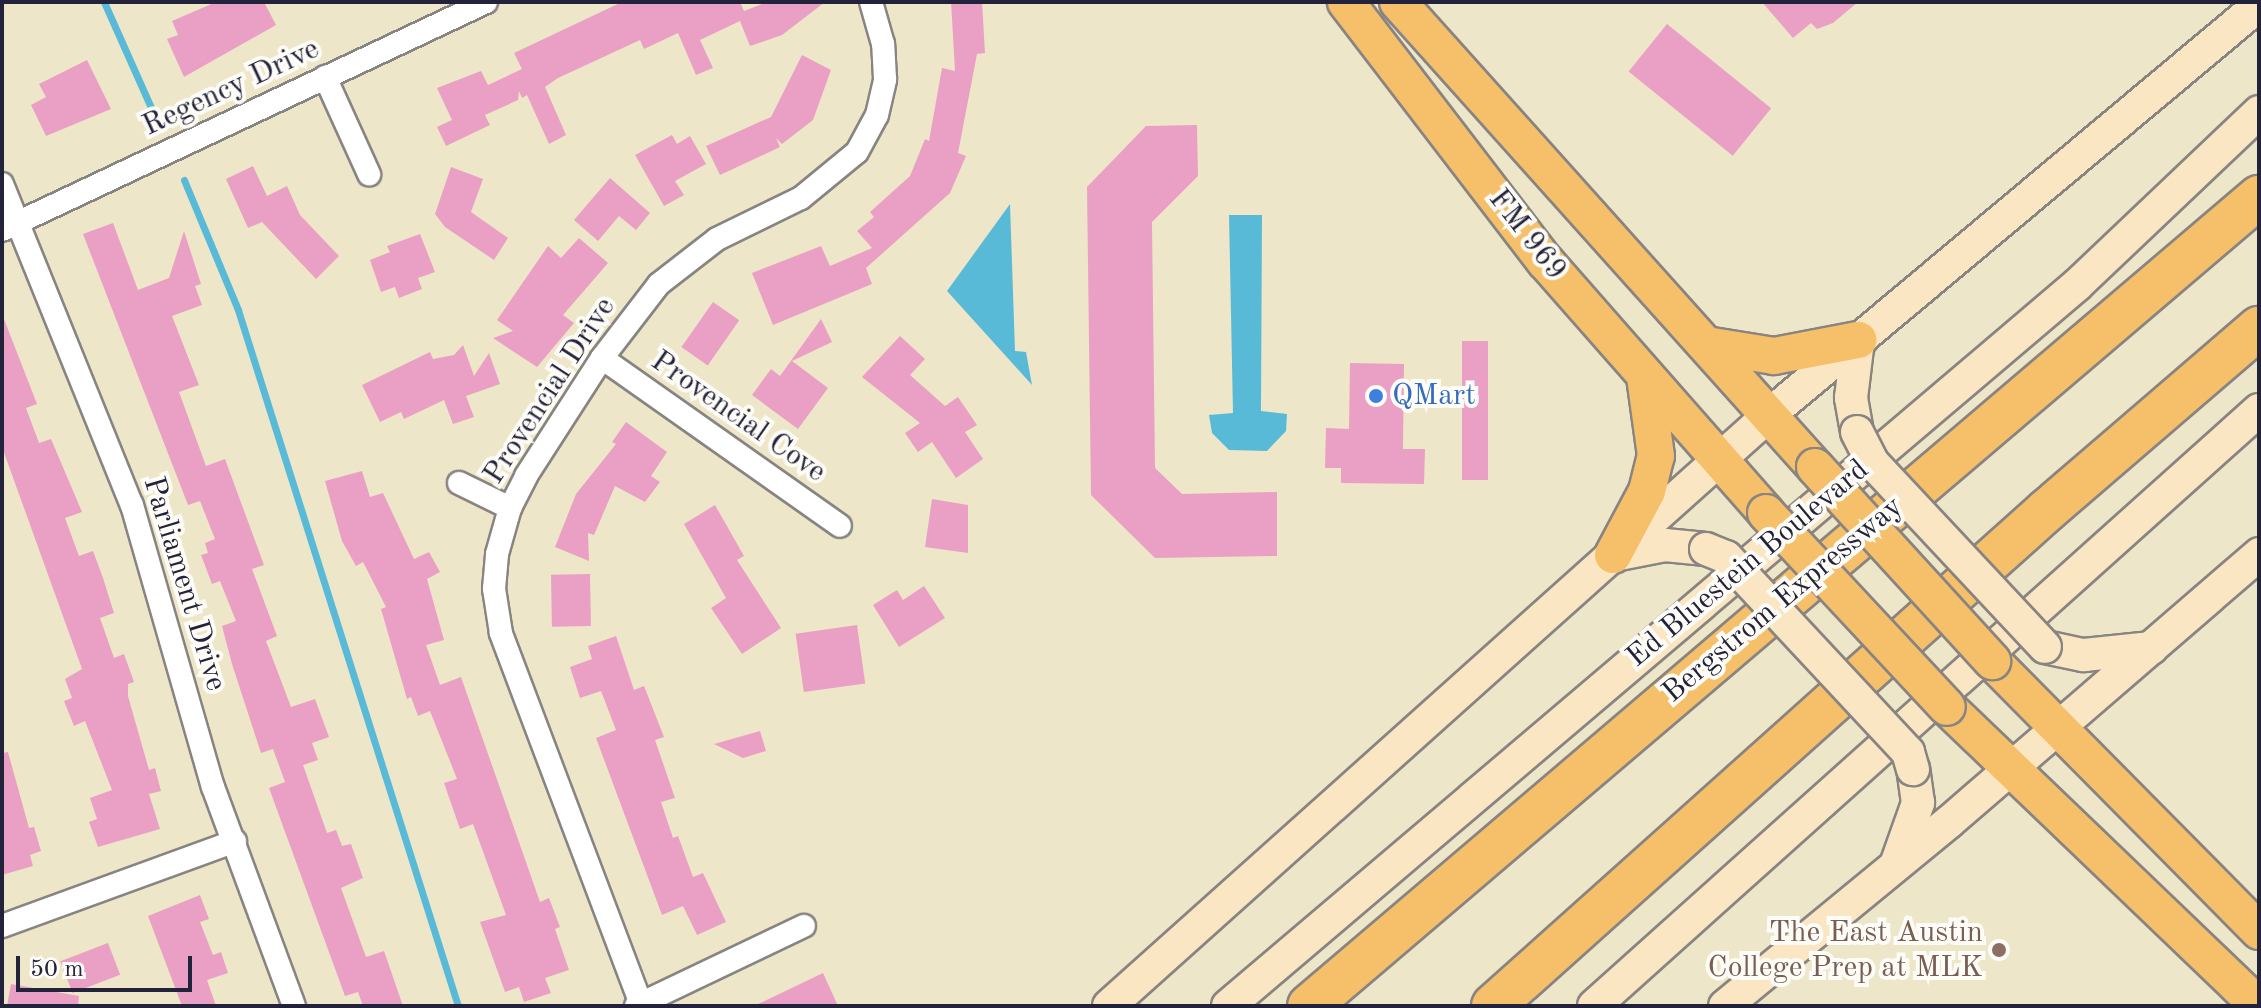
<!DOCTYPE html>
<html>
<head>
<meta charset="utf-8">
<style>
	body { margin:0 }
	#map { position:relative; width:2261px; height:1008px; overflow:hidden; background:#eee6c9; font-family:"Old Standard TT",serif }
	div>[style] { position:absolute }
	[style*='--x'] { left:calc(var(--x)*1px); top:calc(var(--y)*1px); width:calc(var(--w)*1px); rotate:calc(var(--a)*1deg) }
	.water>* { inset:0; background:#59bad8 }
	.stream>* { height:7px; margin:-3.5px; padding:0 3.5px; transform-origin:3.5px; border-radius:3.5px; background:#59bad8 }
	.building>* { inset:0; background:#eaa0c4; transform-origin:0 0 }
	.roads { filter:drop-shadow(2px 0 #888482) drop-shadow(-2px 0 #888482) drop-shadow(0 2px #888482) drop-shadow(0 -2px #888482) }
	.street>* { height:22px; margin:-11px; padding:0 11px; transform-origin:11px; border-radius:11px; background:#fff }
	.secondary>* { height:32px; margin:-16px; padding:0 16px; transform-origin:16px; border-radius:16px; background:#fbe6c4 }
	.primary>* { height:36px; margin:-18px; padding:0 18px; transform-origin:18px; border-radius:18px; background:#f6c06b }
	.highway>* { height:42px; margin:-21px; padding:0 21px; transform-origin:21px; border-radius:21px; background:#f6c06b }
	.bridges { filter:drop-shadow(2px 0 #888482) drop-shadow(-2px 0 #888482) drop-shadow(0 2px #888482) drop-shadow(0 -2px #888482) }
	.secondary-bridge>* { height:32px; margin:-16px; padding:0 16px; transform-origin:16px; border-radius:16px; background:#fbe6c4 }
	.primary-bridge>* { height:36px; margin:-18px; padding:0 18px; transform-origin:18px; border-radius:18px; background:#f6c06b }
	.dots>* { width:22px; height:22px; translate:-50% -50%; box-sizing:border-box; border:4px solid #fdfcf7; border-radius:50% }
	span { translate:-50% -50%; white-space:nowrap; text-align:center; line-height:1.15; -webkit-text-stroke:8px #fdfcf7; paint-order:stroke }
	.street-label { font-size:30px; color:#22223b }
	.shop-label { font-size:30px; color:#366cbe }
	.left { translate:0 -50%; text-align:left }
	.education-label { font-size:30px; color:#785e54 }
	.right { translate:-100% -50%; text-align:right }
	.frame { position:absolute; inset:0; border:4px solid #22223b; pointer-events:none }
	.scale { position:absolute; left:16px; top:956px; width:176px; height:36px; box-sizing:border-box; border:4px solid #22223b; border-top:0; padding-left:10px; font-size:24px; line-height:28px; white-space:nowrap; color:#22223b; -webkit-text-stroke:6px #fdfcf7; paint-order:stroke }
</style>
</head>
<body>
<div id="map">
	<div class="water">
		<div style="clip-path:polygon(1010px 204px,1015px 351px,1026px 352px,1032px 385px,947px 291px)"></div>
		<div style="clip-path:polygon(1229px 215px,1262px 215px,1261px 411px,1287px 414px,1286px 431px,1267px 451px,1229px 450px,1212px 433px,1209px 415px,1233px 413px)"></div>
	</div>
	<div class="stream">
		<div style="--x:104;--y:2;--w:130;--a:66"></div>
		<div style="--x:184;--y:180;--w:141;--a:67.4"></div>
		<div style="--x:238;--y:310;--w:730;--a:72.46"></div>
	</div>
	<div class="building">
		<div style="clip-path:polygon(216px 2px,264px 2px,276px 25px,184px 77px,167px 39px,178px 35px,172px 21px)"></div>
		<div style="clip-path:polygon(622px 2px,740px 2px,744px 11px,767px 2px,825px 2px,782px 35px,750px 46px,740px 21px,700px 40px,713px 68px,696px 75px,678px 33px,644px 49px,640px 40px,558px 78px,545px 87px,566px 135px,549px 144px,527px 95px,522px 98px,519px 91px,518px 100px,485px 115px,490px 125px,446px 146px,437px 127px,452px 120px,437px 88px,481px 71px,488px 85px,522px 69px,514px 53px)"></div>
		<div style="clip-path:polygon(951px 2px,982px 2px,985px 53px,977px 54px,958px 153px,966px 156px,950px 193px,866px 268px,872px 284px,773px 325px,752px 273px,821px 246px,830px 266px,872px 248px,857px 231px,874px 217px,870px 212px,910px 176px,925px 139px,929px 141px,942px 68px,955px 71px)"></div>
		<div style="clip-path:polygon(1762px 2px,1858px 2px,1833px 23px,1817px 29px,1811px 23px,1793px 38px)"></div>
		<div style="left:1667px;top:24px;width:134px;height:61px;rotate:39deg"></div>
		<div style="clip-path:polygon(802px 55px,831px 70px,813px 120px,782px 144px,776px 138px,780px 147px,720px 175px,706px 146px,771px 117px)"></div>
		<div style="clip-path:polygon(87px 60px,111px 109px,46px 136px,31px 105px,46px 97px,39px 84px)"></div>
		<div style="clip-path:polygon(1197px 125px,1198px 176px,1152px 222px,1155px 468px,1182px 494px,1277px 492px,1277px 556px,1155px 558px,1091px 495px,1087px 187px,1146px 126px)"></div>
		<div style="clip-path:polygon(672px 135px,677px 144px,690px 136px,706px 164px,675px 181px,684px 195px,664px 206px,635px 155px)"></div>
		<div style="clip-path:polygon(253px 166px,267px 196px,287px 186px,300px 215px,339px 256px,316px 279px,262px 222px,248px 228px,226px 179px)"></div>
		<div style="clip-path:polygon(451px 167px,483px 179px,471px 212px,508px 238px,494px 260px,445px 227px,435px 214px)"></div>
		<div style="clip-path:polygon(610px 178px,650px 213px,636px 230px,619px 216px,598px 241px,574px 220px)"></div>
		<div style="clip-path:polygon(113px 223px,138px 290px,169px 278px,184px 231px,201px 284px,195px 286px,202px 305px,172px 316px,199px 385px,179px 392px,206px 466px,225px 459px,264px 565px,252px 569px,277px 636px,266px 641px,291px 707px,315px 699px,329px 737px,312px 743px,318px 760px,303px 765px,327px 833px,336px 830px,342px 846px,351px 844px,363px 878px,341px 888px,366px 957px,384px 951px,403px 1006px,363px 1006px,358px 992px,345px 996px,269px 788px,285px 782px,273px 749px,261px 753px,232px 664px,222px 626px,236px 621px,220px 581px,212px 584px,201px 555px,208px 553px,205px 543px,215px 539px,200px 501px,188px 505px,83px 234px)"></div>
		<div style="clip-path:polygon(420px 234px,435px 272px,418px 278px,422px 289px,399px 298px,395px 287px,381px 292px,370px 260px,390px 252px,387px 246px)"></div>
		<div style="clip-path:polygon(579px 238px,608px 263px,563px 315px,574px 323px,537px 367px,493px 338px,513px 331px,497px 320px,548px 246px,561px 258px)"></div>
		<div style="left:713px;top:302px;width:32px;height:55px;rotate:35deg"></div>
		<div style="clip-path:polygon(4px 319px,37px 404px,26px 408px,39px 443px,51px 439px,82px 512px,65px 518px,79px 556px,93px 551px,103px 578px,114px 613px,100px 618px,114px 658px,124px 654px,134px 682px,128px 684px,128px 696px,149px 770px,155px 768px,161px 791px,149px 794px,160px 829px,98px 847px,89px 822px,97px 819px,90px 798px,112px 790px,85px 721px,74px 726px,64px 701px,72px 698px,65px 679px,82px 669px,2px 447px)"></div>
		<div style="clip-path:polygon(821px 319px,832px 342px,792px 361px,828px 388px,798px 429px,752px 395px,771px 369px,780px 376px)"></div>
		<div style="clip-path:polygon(900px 336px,925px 359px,910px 375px,945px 406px,958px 397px,977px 425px,965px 432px,983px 459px,956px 478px,932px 442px,918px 452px,905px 433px,920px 423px,862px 377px)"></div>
		<div style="left:1488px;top:341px;width:139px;height:26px;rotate:90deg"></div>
		<div style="clip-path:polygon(463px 345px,474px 376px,489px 353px,500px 384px,466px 396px,474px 417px,453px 424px,444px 400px,404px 419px,401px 412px,380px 422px,362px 385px,430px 352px,433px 359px,454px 355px)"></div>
		<div style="clip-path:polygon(1350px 363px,1404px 364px,1403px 449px,1425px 449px,1424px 484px,1341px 483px,1341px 468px,1325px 468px,1326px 428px,1349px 429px)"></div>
		<div style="clip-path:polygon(626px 422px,667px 452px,651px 476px,660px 482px,645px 502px,615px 486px,594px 535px,588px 533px,589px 561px,555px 547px,576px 494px,616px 444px,612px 442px)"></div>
		<div style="clip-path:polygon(362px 471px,370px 497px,383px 493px,414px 559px,429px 552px,440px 572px,427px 579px,444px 640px,426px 645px,440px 685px,461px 677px,540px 902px,549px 898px,560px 927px,555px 929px,569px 970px,545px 978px,551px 993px,524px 1002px,519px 987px,505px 992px,480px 922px,506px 915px,473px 824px,460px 829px,444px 783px,457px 779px,430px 711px,418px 716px,411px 697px,407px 699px,381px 609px,386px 607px,363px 562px,356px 566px,342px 541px,325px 481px)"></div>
		<div style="clip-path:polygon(932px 499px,968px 505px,968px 553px,925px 547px)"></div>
		<div style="clip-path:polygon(715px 505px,744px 556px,737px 560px,781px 628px,742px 654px,711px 608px,726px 598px,684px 524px)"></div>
		<div style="left:590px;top:574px;width:52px;height:39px;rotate:89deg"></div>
		<div style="clip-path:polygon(924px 586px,945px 618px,899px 647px,873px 605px,897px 590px,903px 600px)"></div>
		<div style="left:857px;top:625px;width:59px;height:62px;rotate:82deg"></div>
		<div style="clip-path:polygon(616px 636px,634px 690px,644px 686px,664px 737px,655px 740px,675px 798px,661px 802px,673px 838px,678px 836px,693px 877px,703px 873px,726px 922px,697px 935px,683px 906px,662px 915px,596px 738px,616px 730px,601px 691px,580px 698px,570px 667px,592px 659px,588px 646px)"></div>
		<div style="clip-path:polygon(760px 731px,766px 751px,743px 758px,714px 744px)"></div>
		<div style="clip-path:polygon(8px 752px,29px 828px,34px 827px,41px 851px,30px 855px,33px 866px,2px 875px,2px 753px)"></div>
		<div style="clip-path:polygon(200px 895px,209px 919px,200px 922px,213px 955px,221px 952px,228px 973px,207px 980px,216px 1006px,182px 1006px,148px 916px)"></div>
		<div style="left:108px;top:943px;width:34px;height:51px;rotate:69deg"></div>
		<div style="clip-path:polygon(823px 973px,838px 1006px,754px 1006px)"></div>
		<div style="clip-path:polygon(11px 984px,79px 996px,78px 1006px,7px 1006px)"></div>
	</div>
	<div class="roads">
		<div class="street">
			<div style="--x:325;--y:77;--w:107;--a:65.6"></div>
			<div style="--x:2;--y:184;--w:346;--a:68"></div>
			<div style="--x:132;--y:505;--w:293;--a:74"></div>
			<div style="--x:213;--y:787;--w:233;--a:69.7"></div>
			<div style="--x:2;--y:230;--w:535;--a:-25.22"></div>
			<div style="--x:602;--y:358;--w:291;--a:35.2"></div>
			<div style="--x:459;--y:483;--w:57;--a:26.1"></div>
			<div style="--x:2;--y:926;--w:248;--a:-20"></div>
			<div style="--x:641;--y:1004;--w:397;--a:-110.7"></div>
			<div style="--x:501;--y:633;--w:45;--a:-99"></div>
			<div style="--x:494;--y:589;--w:35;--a:-85"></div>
			<div style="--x:497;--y:554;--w:48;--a:-74.2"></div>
			<div style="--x:510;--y:508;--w:36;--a:-63"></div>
			<div style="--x:526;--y:476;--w:140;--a:-57.2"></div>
			<div style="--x:602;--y:358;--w:93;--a:-52.4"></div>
			<div style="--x:659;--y:284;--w:73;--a:-37.8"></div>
			<div style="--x:717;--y:239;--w:93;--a:-26"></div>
			<div style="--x:801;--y:198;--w:72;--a:-39.4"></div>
			<div style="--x:857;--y:152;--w:42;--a:-61.6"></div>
			<div style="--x:877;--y:115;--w:37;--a:-77"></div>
			<div style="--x:885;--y:79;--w:35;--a:-93"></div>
			<div style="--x:883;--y:44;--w:44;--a:-105.9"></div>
			<div style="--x:636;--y:1006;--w:186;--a:-25.5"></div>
		</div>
		<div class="secondary">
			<div style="--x:1857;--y:432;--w:35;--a:-100"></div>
			<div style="--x:1851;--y:398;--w:58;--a:-83.1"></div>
			<div style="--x:1614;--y:555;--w:52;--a:-11.1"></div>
			<div style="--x:1665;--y:545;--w:41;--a:5.6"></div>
			<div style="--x:2045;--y:647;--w:40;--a:12"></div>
			<div style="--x:2084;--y:655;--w:68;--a:-5.9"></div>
			<div style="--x:1897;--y:862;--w:63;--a:-70.4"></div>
			<div style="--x:1918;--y:803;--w:34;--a:-98"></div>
			<div style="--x:1109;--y:1006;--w:886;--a:-41.84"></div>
			<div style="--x:1769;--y:415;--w:639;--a:-39.92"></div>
			<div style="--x:1228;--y:1006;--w:1115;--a:-40.34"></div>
			<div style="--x:2078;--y:284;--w:250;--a:-43.5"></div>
			<div style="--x:1594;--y:1006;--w:893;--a:-41.87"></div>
			<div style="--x:1725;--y:1006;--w:290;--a:-39.4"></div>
			<div style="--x:1949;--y:822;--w:410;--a:-40.8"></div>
		</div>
		<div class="primary">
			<div style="--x:1346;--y:2;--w:327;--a:52.5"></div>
			<div style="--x:1545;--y:261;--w:335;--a:48.7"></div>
			<div style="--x:1398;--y:2;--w:625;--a:48.12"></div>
			<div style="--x:1706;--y:345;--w:69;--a:9.2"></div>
			<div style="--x:1774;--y:356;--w:86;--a:-10.8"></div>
			<div style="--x:1613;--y:555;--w:72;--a:-62"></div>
			<div style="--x:1647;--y:491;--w:36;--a:-76"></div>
			<div style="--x:1656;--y:456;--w:80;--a:-97.9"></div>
			<div style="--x:1992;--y:661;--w:380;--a:45.3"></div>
			<div style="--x:1947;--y:707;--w:432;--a:43.8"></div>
		</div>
		<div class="highway">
			<div style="--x:1309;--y:1006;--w:1248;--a:-40.42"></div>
			<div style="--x:1493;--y:1006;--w:742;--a:-41.83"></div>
			<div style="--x:2046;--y:511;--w:281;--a:-40.7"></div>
		</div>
	</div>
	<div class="bridges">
		<div class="secondary-bridge">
			<div style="--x:1857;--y:432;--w:34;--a:63"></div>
			<div style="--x:1872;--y:462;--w:253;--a:46.9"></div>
			<div style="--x:1706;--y:549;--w:22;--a:22"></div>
			<div style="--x:1726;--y:557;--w:267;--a:47"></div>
			<div style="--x:1908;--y:752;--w:18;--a:74"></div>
		</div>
		<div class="primary-bridge">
			<div style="--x:1815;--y:467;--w:263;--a:47.6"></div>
			<div style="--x:1766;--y:513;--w:265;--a:47"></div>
		</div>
	</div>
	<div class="dots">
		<div style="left:1376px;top:396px;background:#3f7fe0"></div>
		<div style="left:1999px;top:950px;background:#8d6e63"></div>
	</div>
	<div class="street-label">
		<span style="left:231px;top:88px;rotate:-25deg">Regency Drive</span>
		<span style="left:1527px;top:235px;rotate:52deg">FM 969</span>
		<span style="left:550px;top:391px;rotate:-57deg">Provencial Drive</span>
		<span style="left:738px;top:417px;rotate:35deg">Provencial Cove</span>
		<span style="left:1748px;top:564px;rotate:-40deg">Ed Bluestein Boulevard</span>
		<span style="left:184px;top:584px;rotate:73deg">Parliament Drive</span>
		<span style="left:1783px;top:600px;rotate:-40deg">Bergstrom Expressway</span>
	</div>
	<div class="shop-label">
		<span class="left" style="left:1392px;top:396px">QMart</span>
	</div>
	<div class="education-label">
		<span class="right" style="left:1983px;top:950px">The East Austin<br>College Prep at MLK</span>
	</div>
	<div class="frame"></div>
	<div class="scale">50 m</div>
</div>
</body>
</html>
